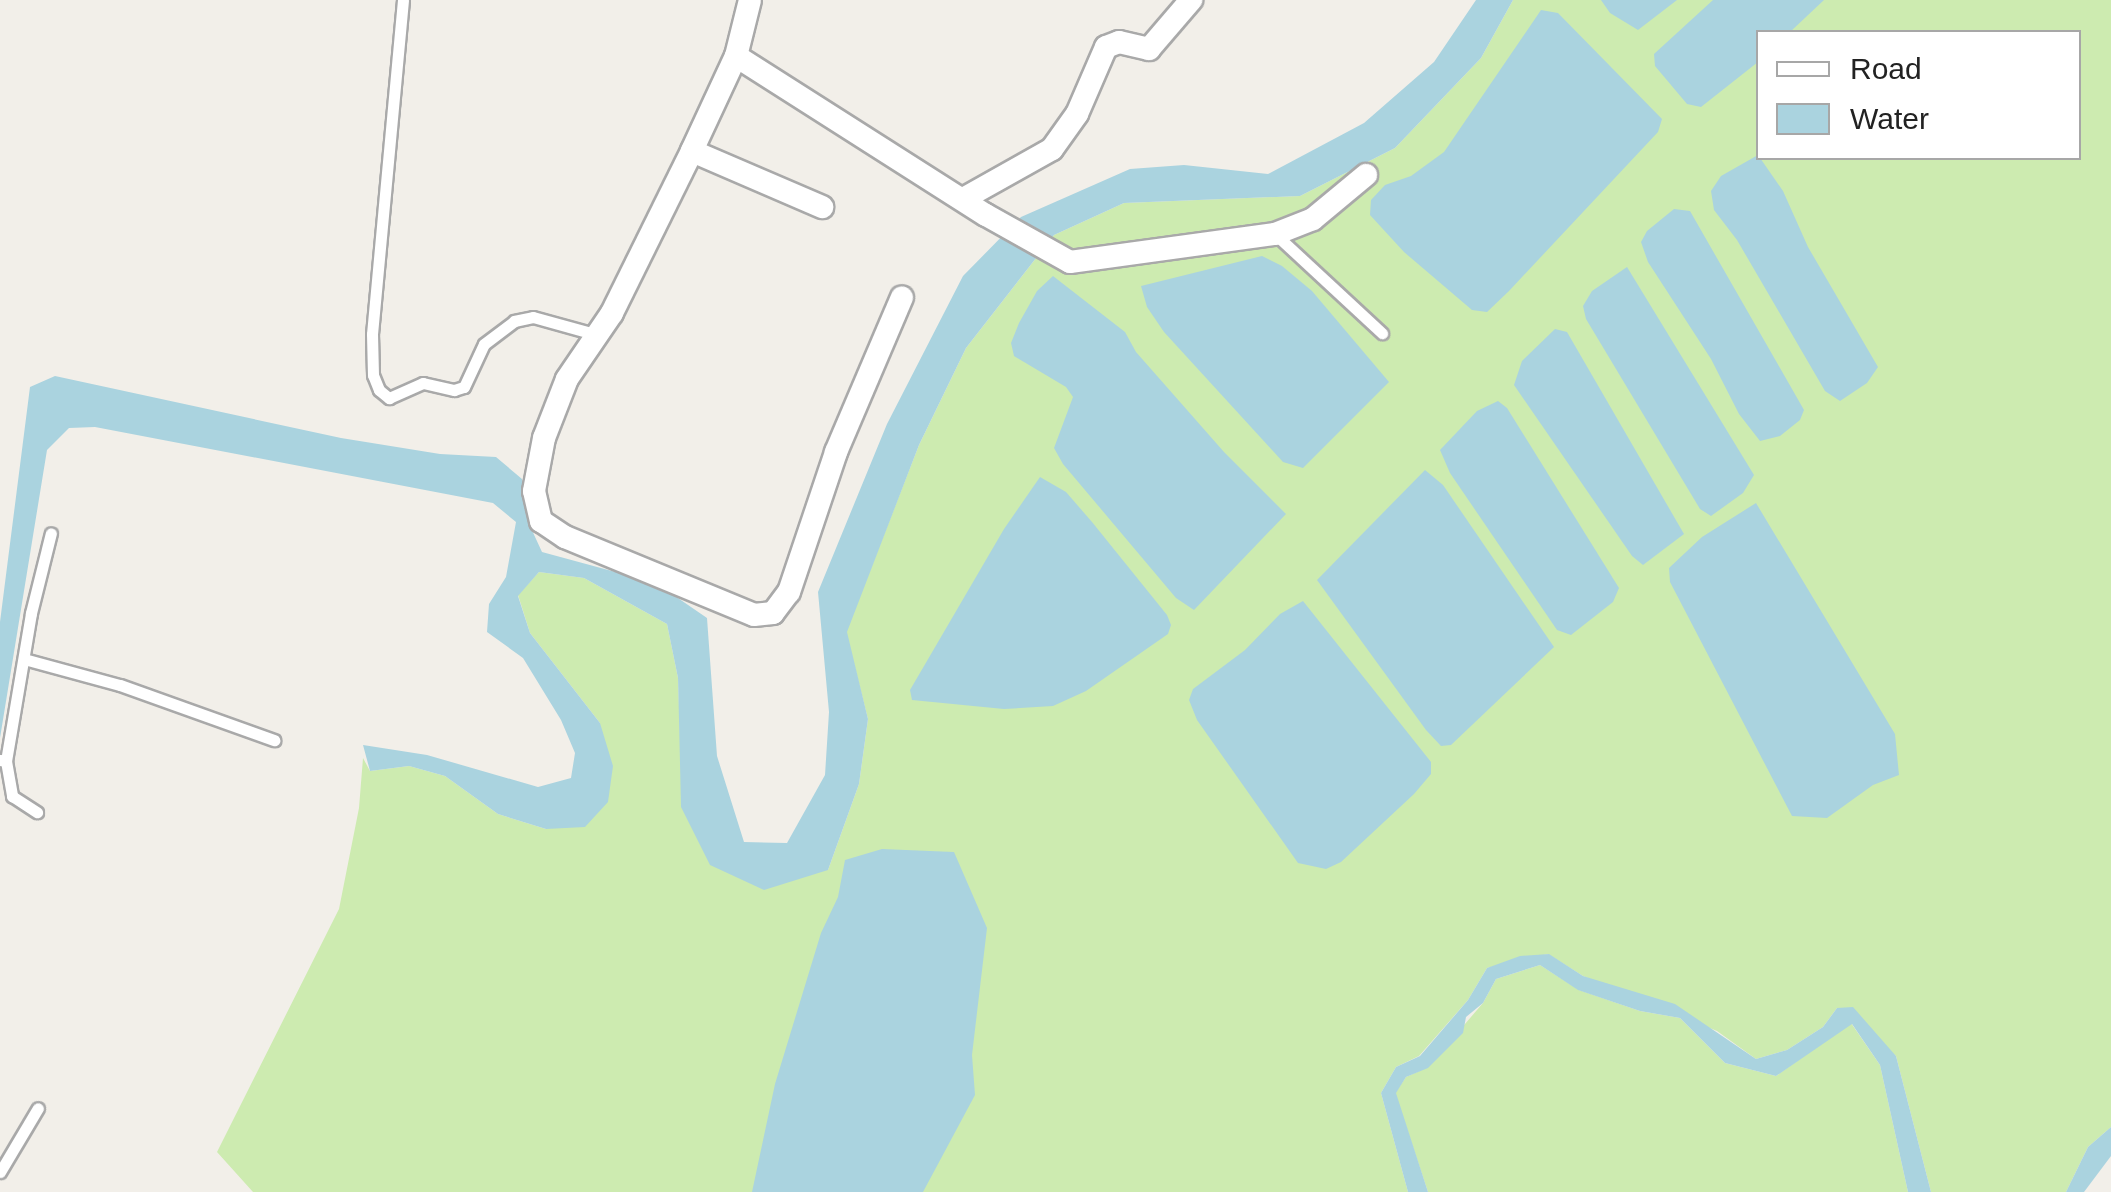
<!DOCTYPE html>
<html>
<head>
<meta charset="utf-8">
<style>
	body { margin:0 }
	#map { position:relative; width:2111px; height:1192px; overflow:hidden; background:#f2efe9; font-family:Helvetica,sans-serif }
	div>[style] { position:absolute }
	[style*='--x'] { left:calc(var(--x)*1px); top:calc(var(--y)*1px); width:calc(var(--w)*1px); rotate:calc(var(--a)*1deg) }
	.grass>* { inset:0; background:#cdebb0 }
	.water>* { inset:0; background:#aad3df }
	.roads { filter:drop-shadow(2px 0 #a9a9a9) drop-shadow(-2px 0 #a9a9a9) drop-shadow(0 2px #a9a9a9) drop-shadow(0 -2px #a9a9a9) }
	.service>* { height:11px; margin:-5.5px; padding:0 5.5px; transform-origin:5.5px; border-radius:5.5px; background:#fff }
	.minor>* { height:22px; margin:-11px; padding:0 11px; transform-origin:11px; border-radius:11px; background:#fff }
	span { translate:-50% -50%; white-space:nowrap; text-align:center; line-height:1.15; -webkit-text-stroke:9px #fff; paint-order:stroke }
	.legend { position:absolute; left:1756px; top:30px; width:325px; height:130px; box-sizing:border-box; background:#fff; border:2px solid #a7a7a7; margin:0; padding:12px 18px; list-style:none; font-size:30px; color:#222 }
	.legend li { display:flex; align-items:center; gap:20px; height:50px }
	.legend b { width:50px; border:2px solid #a7a7a7 }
</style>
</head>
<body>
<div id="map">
	<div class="grass">
		<div style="clip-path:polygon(evenodd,1513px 0,2111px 0,2111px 1127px,2088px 1147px,2066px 1192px,1931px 1192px,1896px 1056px,1837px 1008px,1823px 1027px,1787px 1050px,1756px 1059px,1717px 1031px,1583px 976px,1548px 954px,1487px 968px,1468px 1000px,1419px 1056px,1396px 1067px,1381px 1093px,1408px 1192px,253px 1192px,217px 1152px,339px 909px,359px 808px,363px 758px,370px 771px,409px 766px,445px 776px,498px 814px,546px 829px,600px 723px,530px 633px,518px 595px,539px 572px,584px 578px,667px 624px,678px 678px,680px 735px,711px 865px,828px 870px,859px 784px,868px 719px,846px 632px,919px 445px,966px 348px,1054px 235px,1124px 203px,1300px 196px,1395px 148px,1481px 58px,1513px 0,1758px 32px,2078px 32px,2078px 158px,1758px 158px,1758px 32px)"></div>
		<div style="clip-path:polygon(1540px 965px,1579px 990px,1640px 1011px,1680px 1018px,1725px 1063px,1776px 1076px,1851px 1023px,1880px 1065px,1908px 1192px,1428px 1192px,1395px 1093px,1406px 1077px,1428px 1067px,1483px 1003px,1496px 979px)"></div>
	</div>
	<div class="water">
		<div style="clip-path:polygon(1476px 0,1513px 0,1481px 58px,1395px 148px,1300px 196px,1124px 203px,1054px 235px,966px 348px,919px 445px,847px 632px,868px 719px,859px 784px,828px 870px,764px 890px,710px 865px,681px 807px,678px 678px,667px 624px,584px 578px,539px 572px,518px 596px,530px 633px,600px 723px,613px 766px,608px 802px,585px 827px,546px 829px,498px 814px,445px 776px,409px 766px,370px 771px,363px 745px,427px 755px,538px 787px,571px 778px,575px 753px,561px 720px,523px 658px,487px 632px,489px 604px,506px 577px,516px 522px,493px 503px,95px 427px,69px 428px,47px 450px,0 738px,0 622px,30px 387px,55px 376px,341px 438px,440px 454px,496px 457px,522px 479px,530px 526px,542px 552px,656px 583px,707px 618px,717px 756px,744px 842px,787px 843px,825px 775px,829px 712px,818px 592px,887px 424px,963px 276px,1021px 217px,1130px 169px,1184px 165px,1268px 174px,1364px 123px,1434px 62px)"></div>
		<div style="clip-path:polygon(1601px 0,1677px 0,1638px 30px,1610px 13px)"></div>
		<div style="clip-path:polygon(1713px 0,1824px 0,1790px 32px,1758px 32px,1758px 62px,1701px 107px,1687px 104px,1655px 66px,1654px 54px)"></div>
		<div style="clip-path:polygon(1541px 10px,1558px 13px,1662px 119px,1658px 132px,1509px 291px,1487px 312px,1472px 310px,1404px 252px,1370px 215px,1371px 200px,1385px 185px,1411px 176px,1444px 152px)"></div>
		<div style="clip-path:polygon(1758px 155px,1783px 191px,1808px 247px,1878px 367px,1867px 383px,1840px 401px,1825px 391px,1737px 240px,1714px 210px,1711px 191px,1721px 176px)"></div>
		<div style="clip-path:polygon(1674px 209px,1690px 211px,1804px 410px,1800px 420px,1780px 436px,1760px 441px,1739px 414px,1711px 359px,1648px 262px,1641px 242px,1647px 231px)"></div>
		<div style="clip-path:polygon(1262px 256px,1282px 266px,1312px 291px,1389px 382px,1303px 468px,1283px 462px,1164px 332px,1147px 307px,1141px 286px)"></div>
		<div style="clip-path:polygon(1627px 267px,1754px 475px,1743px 493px,1711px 516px,1700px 509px,1586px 319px,1583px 306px,1592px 291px)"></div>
		<div style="clip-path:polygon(1053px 276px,1125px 332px,1136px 352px,1224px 452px,1286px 514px,1194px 610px,1176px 598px,1063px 464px,1054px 448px,1073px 397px,1066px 387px,1014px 356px,1011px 343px,1019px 323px,1037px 291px)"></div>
		<div style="clip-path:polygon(1555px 329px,1567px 332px,1684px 534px,1643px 565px,1632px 556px,1514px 385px,1522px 361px)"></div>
		<div style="clip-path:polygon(1498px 401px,1507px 408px,1619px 588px,1613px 602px,1571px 635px,1557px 630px,1450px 473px,1440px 450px,1477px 411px)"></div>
		<div style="clip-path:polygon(1425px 470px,1443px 485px,1554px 647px,1451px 745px,1441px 746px,1426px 730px,1317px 580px)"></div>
		<div style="clip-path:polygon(1040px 477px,1066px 492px,1092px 522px,1167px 615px,1171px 625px,1168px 634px,1086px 691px,1053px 706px,1004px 709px,912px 700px,910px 690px,1004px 529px)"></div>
		<div style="clip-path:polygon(1756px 503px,1895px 734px,1899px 775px,1873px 785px,1827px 818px,1792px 816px,1670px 582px,1669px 568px,1702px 537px)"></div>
		<div style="clip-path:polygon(1303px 601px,1431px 762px,1431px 774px,1414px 794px,1341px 862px,1326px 869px,1298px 863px,1197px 720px,1189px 700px,1193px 689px,1245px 650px,1280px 614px)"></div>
		<div style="clip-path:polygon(882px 849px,954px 852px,987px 928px,972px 1055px,975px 1095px,923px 1192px,752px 1192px,775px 1084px,821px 933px,838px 897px,845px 860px)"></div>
		<div style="clip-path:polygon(1549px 954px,1583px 976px,1675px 1004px,1756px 1059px,1787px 1050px,1823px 1027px,1837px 1008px,1853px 1007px,1896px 1056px,1931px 1192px,1908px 1192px,1880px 1065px,1852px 1024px,1776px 1076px,1725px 1063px,1680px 1018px,1640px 1011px,1578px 990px,1540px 965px,1496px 979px,1483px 1003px,1466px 1017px,1463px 1033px,1428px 1068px,1406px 1077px,1396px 1093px,1428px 1192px,1408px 1192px,1381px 1093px,1396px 1067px,1420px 1056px,1468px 1000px,1487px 968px,1520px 956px)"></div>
		<div style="clip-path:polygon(2111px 1127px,2111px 1156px,2084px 1192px,2066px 1192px,2088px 1147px)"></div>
	</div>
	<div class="roads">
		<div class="service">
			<div style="--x:403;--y:0;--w:335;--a:95.3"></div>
			<div style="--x:372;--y:334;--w:41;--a:88.6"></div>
			<div style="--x:373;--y:375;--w:16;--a:68"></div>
			<div style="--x:379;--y:390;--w:13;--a:39"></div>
			<div style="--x:389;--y:398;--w:37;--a:-24"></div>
			<div style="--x:423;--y:383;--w:32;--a:13"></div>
			<div style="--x:454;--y:390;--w:10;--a:-17"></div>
			<div style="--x:464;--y:387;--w:47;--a:-65.1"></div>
			<div style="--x:484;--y:344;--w:38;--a:-37"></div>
			<div style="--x:514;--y:321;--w:19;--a:-12"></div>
			<div style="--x:533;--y:317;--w:67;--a:15.5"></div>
			<div style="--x:1275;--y:234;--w:146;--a:42.8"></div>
			<div style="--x:24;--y:659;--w:99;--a:15.2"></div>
			<div style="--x:120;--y:685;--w:164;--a:19.7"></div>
			<div style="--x:0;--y:760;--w:6;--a:9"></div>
			<div style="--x:6;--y:761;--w:150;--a:-80.4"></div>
			<div style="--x:31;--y:613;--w:82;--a:-76"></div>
			<div style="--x:6;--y:761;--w:36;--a:80"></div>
			<div style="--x:12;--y:796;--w:30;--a:33"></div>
			<div style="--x:0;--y:1172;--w:74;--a:-59.3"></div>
		</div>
		<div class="minor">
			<div style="--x:750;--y:0;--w:58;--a:104"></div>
			<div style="--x:736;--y:56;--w:105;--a:114.9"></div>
			<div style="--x:692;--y:151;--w:181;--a:116.3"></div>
			<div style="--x:612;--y:313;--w:80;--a:124.3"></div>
			<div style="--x:567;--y:379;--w:63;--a:111.3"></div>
			<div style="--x:544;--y:438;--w:54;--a:100.7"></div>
			<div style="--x:534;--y:491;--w:31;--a:77"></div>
			<div style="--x:541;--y:521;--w:29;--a:34"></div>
			<div style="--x:565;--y:537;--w:204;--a:22.4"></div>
			<div style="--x:754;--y:615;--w:19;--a:-6"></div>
			<div style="--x:773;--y:613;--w:26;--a:-53"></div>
			<div style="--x:789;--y:592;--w:148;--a:-71.4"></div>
			<div style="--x:836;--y:452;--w:168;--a:-66.9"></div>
			<div style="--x:736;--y:56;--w:296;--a:32.5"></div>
			<div style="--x:986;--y:215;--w:96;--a:29.2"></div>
			<div style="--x:1070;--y:262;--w:207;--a:-7.8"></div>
			<div style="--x:1275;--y:234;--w:41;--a:-21.5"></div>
			<div style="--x:1313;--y:219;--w:69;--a:-39.7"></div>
			<div style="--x:692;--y:151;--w:142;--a:23.3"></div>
			<div style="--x:963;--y:199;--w:102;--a:-29.3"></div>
			<div style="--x:1052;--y:149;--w:43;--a:-54.5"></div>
			<div style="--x:1077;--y:114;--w:73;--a:-66.6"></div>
			<div style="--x:1106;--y:47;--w:14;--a:-21"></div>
			<div style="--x:1119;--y:42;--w:31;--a:13"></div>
			<div style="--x:1149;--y:49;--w:65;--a:-49.4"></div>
		</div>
	</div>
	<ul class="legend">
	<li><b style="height:12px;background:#fff"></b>Road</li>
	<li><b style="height:28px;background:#aad3df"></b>Water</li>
	</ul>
</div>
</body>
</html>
